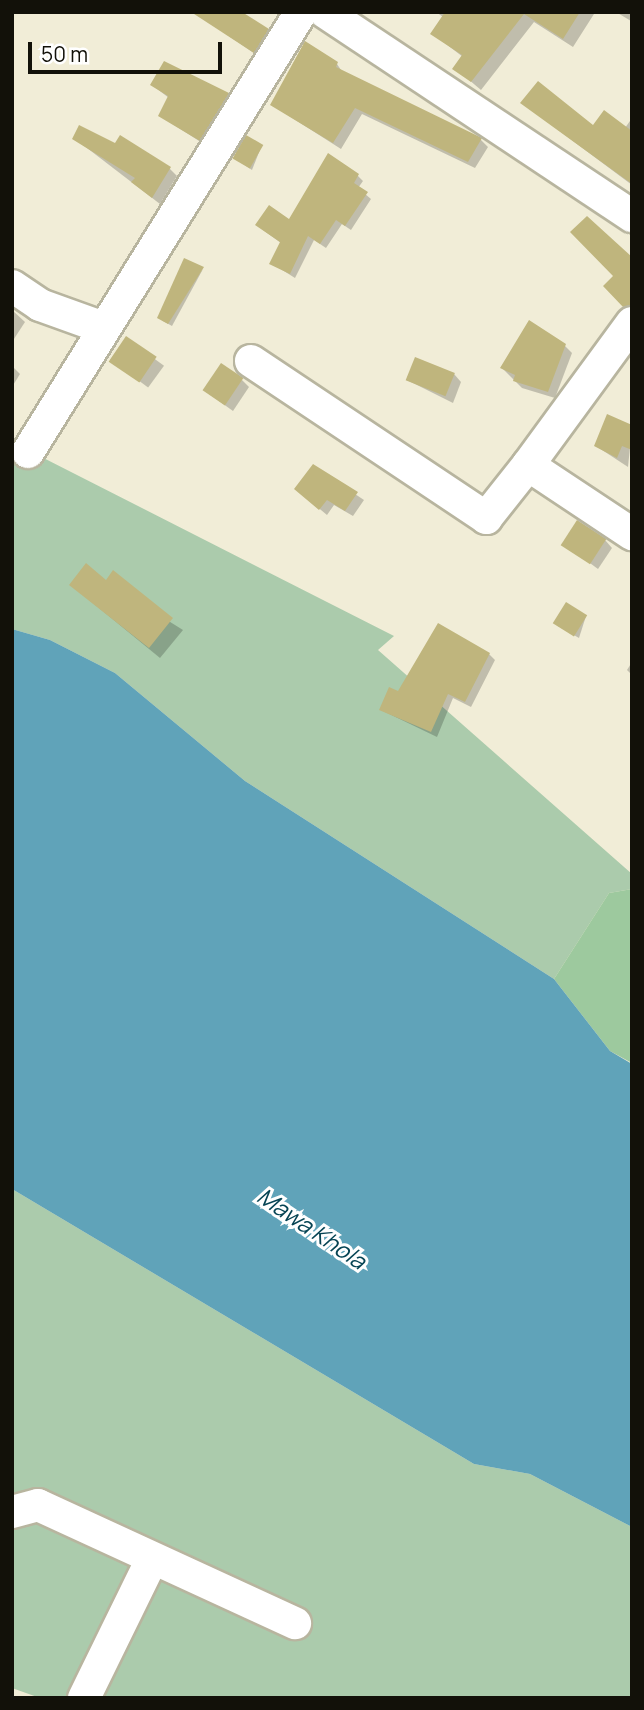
<!DOCTYPE html>
<html>
<head>
<meta charset="utf-8">
<style>
	body { margin:0 }
	#map { position:relative; width:644px; height:1710px; overflow:hidden; background:#f1edd7; font-family:Manrope,sans-serif }
	div>[style] { position:absolute }
	[style*='--x'] { left:calc(var(--x)*1px); top:calc(var(--y)*1px); width:calc(var(--w)*1px); rotate:calc(var(--a)*1deg) }
	.green>* { inset:0; background:#abcbac }
	.forest>* { inset:0; background:#9dc99e }
	.water>* { inset:0; background:#60a3b9 }
	.shadow>* { inset:0; background:#0003; transform-origin:0 0 }
	.building>* { inset:0; background:#bfb57d; transform-origin:0 0 }
	.roads { filter:drop-shadow(2px 0 #b8b59f) drop-shadow(-2px 0 #b8b59f) drop-shadow(0 2px #b8b59f) drop-shadow(0 -2px #b8b59f) }
	.street>* { height:32px; margin:-16px; padding:0 16px; transform-origin:16px; border-radius:16px; background:#fff }
	span { translate:-50% -50%; white-space:nowrap; text-align:center; line-height:1.15; -webkit-text-stroke:6px #fff; paint-order:stroke }
	.water-label { font-size:23px; color:#064454; font-style:italic }
	.frame { position:absolute; inset:0; border:14px solid #121109; pointer-events:none }
	.scale { position:absolute; left:28px; top:42px; width:194px; height:32px; box-sizing:border-box; border:4px solid #121109; border-top:0; padding-left:9px; font-size:21px; line-height:24px; white-space:nowrap; color:#121109; -webkit-text-stroke:5px #fff; paint-order:stroke }
</style>
</head>
<body>
<div id="map">
	<div class="green">
		<div style="clip-path:polygon(12px 442px,394px 636px,378px 650px,632px 874px,632px 889px,609px 893px,554px 979px,245px 781px,115px 673px,50px 640px,12px 629px)"></div>
		<div style="clip-path:polygon(12px 1189px,474px 1464px,530px 1474px,632px 1527px,632px 1698px,40px 1698px,12px 1688px)"></div>
	</div>
	<div class="forest">
		<div style="clip-path:polygon(632px 889px,632px 1063px,610px 1051px,554px 979px,609px 893px)"></div>
	</div>
	<div class="water">
		<div style="clip-path:polygon(12px 629px,50px 640px,115px 673px,245px 781px,554px 979px,610px 1051px,632px 1064px,632px 1527px,530px 1474px,474px 1464px,12px 1189px)"></div>
	</div>
	<div class="shadow">
		<div style="clip-path:polygon(436px 12px,592px 12px,594px 14px,573px 47px,534px 22px,481px 90px,455px 68px,463px 57px,433px 34px,443px 17px)"></div>
		<div style="clip-path:polygon(616px 12px,632px 12px,632px 19px,631px 21px)"></div>
		<div style="clip-path:polygon(201px 17px,268px 31px,274px 37px,261px 58px)"></div>
		<div style="clip-path:polygon(337px 64px,343px 73px,481px 140px,488px 147px,475px 168px,362px 114px,341px 149px,272px 105px)"></div>
		<div style="clip-path:polygon(152px 85px,228px 94px,234px 101px,207px 146px,160px 116px,169px 98px)"></div>
		<div style="clip-path:polygon(522px 103px,593px 128px,625px 128px,632px 118px,632px 185px)"></div>
		<div style="clip-path:polygon(74px 138px,170px 169px,177px 176px,160px 204px)"></div>
		<div style="clip-path:polygon(261px 147px,252px 170px,234px 158px)"></div>
		<div style="clip-path:polygon(328px 156px,358px 176px,363px 181px,358px 188px,371px 199px,351px 230px,342px 224px,326px 248px,314px 240px,295px 278px,271px 263px,281px 243px,263px 230px,290px 222px)"></div>
		<div style="clip-path:polygon(203px 269px,172px 326px,163px 321px,160px 318px)"></div>
		<div style="clip-path:polygon(12px 310px,25px 322px,12px 342px)"></div>
		<div style="left:126px;top:338px;width:47px;height:27px;rotate:36deg"></div>
		<div style="clip-path:polygon(565px 346px,572px 353px,555px 398px,522px 388px,502px 368px)"></div>
		<div style="clip-path:polygon(12px 366px,20px 374px,12px 387px)"></div>
		<div style="clip-path:polygon(454px 374px,461px 382px,453px 403px,407px 380px)"></div>
		<div style="clip-path:polygon(242px 380px,249px 387px,233px 411px,205px 391px)"></div>
		<div style="clip-path:polygon(632px 428px,628px 467px,596px 446px)"></div>
		<div style="clip-path:polygon(313px 466px,364px 500px,353px 516px,334px 505px,327px 515px,303px 495px)"></div>
		<div style="clip-path:polygon(605px 540px,612px 548px,598px 569px,564px 544px)"></div>
		<div style="clip-path:polygon(106px 582px,183px 630px,160px 658px,71px 585px)"></div>
		<div style="clip-path:polygon(586px 616px,579px 638px,558px 626px)"></div>
		<div style="clip-path:polygon(489px 654px,495px 660px,471px 707px,453px 698px,437px 737px,381px 710px,399px 693px)"></div>
		<div style="clip-path:polygon(632px 662px,632px 675px,627px 670px)"></div>
	</div>
	<div class="building">
		<div style="clip-path:polygon(191px 12px,242px 12px,269px 29px,254px 53px)"></div>
		<div style="clip-path:polygon(445px 12px,580px 12px,563px 39px,524px 14px,471px 82px,452px 69px,462px 55px,430px 34px)"></div>
		<div style="clip-path:polygon(305px 41px,338px 62px,336px 67px,482px 138px,468px 162px,355px 108px,333px 143px,270px 105px)"></div>
		<div style="clip-path:polygon(164px 61px,229px 93px,200px 141px,158px 116px,168px 96px,150px 85px)"></div>
		<div style="clip-path:polygon(538px 81px,593px 125px,604px 110px,632px 131px,632px 184px,520px 103px)"></div>
		<div style="clip-path:polygon(79px 125px,115px 143px,120px 135px,171px 167px,152px 198px,131px 182px,135px 178px,72px 139px)"></div>
		<div style="left:246px;top:135px;width:20px;height:27px;rotate:30deg"></div>
		<div style="clip-path:polygon(328px 153px,359px 174px,354px 183px,368px 192px,345px 226px,336px 220px,320px 244px,308px 236px,290px 274px,269px 264px,280px 242px,255px 225px,269px 205px,289px 219px)"></div>
		<div style="clip-path:polygon(587px 216px,632px 257px,632px 305px,623px 307px,603px 286px,613px 276px,570px 232px)"></div>
		<div style="clip-path:polygon(184px 258px,204px 267px,168px 324px,157px 318px)"></div>
		<div style="clip-path:polygon(529px 320px,566px 344px,548px 392px,513px 381px,515px 375px,500px 368px)"></div>
		<div style="left:126px;top:336px;width:37px;height:31px;rotate:34deg"></div>
		<div style="left:415px;top:357px;width:43px;height:25px;rotate:22deg"></div>
		<div style="left:221px;top:363px;width:27px;height:33px;rotate:34deg"></div>
		<div style="clip-path:polygon(607px 414px,632px 425px,632px 450px,622px 446px,617px 458px,594px 446px)"></div>
		<div style="clip-path:polygon(313px 464px,358px 492px,345px 511px,327px 500px,319px 510px,294px 489px)"></div>
		<div style="left:577px;top:520px;width:35px;height:30px;rotate:33deg"></div>
		<div style="clip-path:polygon(86px 563px,106px 580px,113px 570px,173px 618px,149px 648px,69px 585px)"></div>
		<div style="left:566px;top:602px;width:25px;height:25px;rotate:32deg"></div>
		<div style="clip-path:polygon(438px 623px,490px 653px,465px 702px,448px 694px,431px 732px,379px 710px,389px 687px,398px 691px)"></div>
	</div>
	<div class="roads">
		<div class="street">
			<div style="--x:325;--y:12;--w:369;--a:33.6"></div>
			<div style="--x:12;--y:286;--w:34;--a:34"></div>
			<div style="--x:40;--y:305;--w:68;--a:19.8"></div>
			<div style="--x:632;--y:323;--w:176;--a:126.2"></div>
			<div style="--x:528;--y:465;--w:125;--a:33.6"></div>
			<div style="--x:251;--y:361;--w:283;--a:33.7"></div>
			<div style="--x:486;--y:518;--w:68;--a:-51.6"></div>
			<div style="--x:28;--y:452;--w:518;--a:-58.18"></div>
			<div style="--x:12;--y:1512;--w:27;--a:-15"></div>
			<div style="--x:38;--y:1505;--w:283;--a:24.7"></div>
			<div style="--x:84;--y:1698;--w:153;--a:-63.9"></div>
		</div>
	</div>
	<div class="water-label">
		<span style="left:312px;top:1228px;rotate:34deg">Mawa Khola</span>
	</div>
	<div class="frame"></div>
	<div class="scale">50 m</div>
</div>
</body>
</html>
